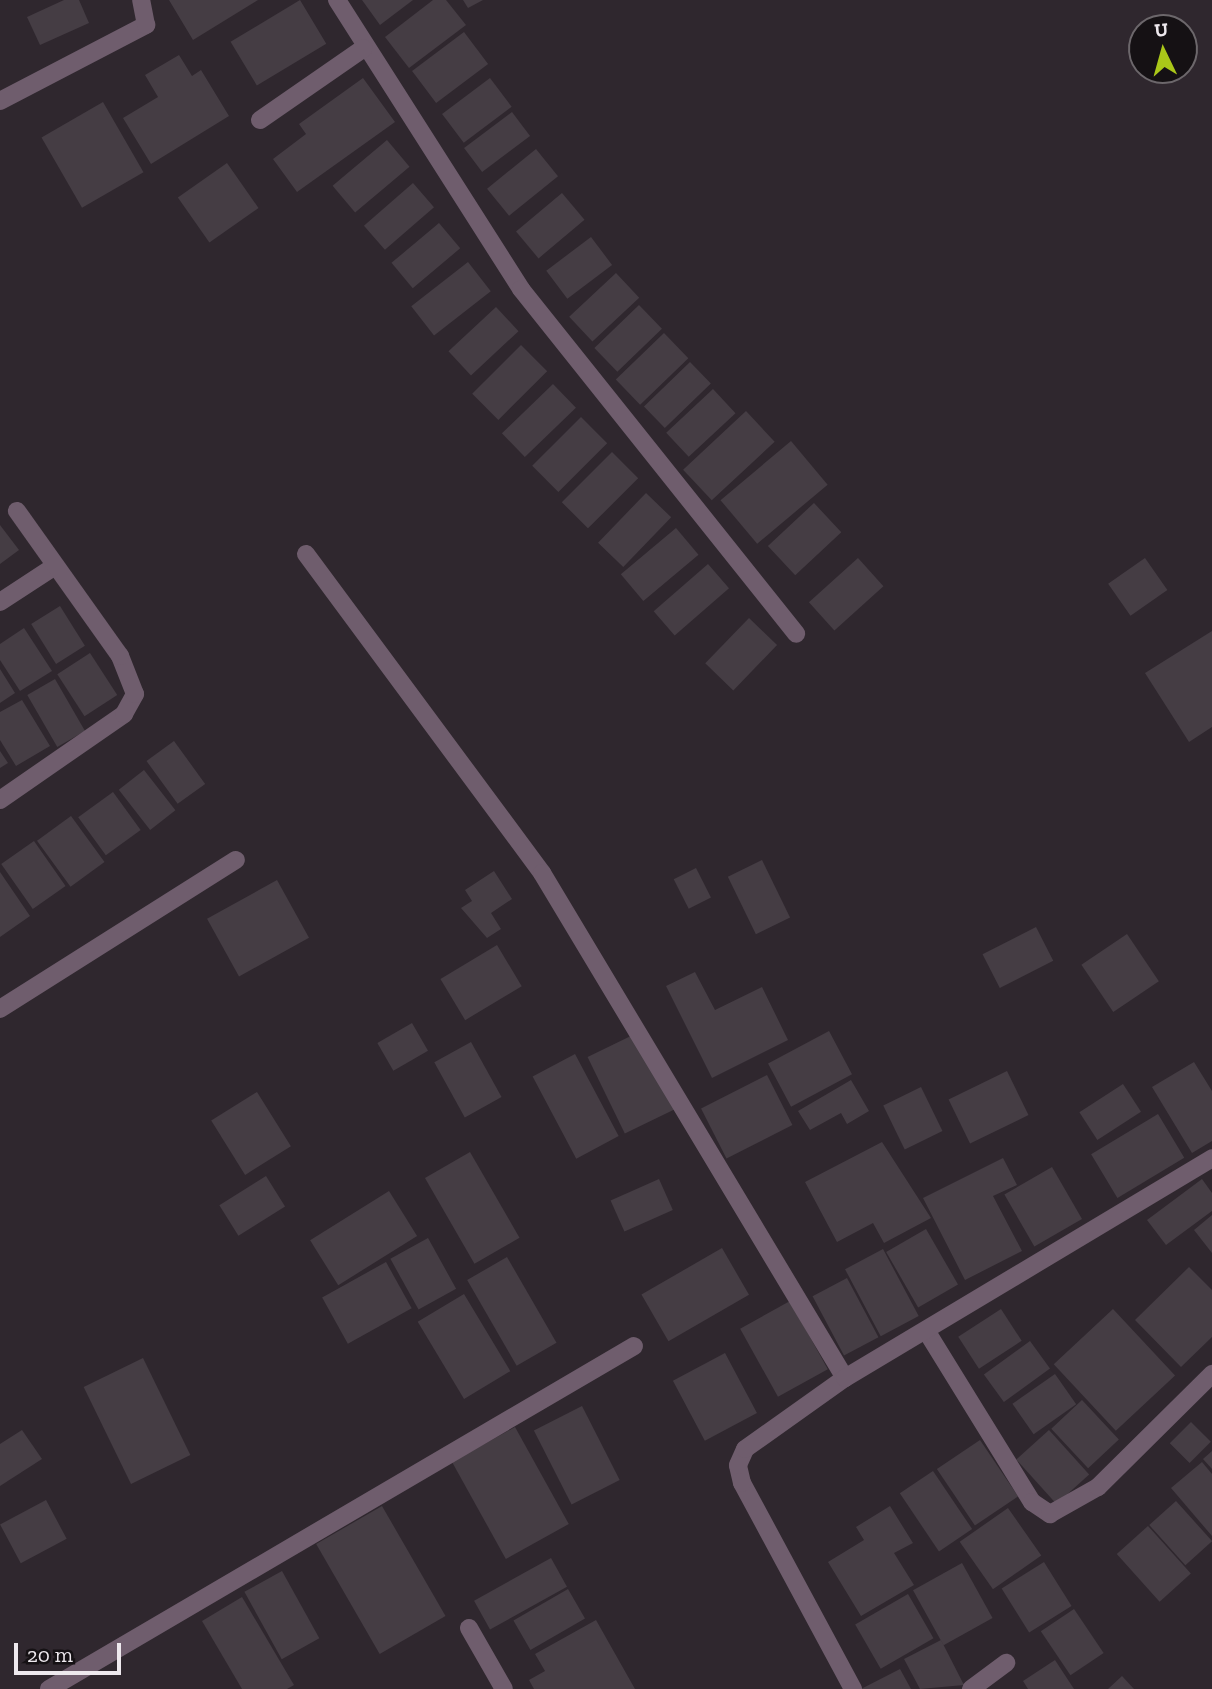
<!DOCTYPE html>
<html>
<head>
<meta charset="utf-8">
<style>
	body { margin:0 }
	#map { position:relative; width:1212px; height:1689px; overflow:hidden; background:#2f272e; font-family:"Zilla Slab",serif }
	div>[style] { position:absolute }
	[style*='--x'] { left:calc(var(--x)*1px); top:calc(var(--y)*1px); width:calc(var(--w)*1px); rotate:calc(var(--a)*1deg) }
	.building>* { inset:0; background:#453d44; transform-origin:0 0 }
	.minor>* { height:18px; margin:-9px; padding:0 9px; transform-origin:9px; border-radius:9px; background:#6f5d6d }
	span { translate:-50% -50%; white-space:nowrap; text-align:center; line-height:1.15; -webkit-text-stroke:5px #151114; paint-order:stroke }
	.north { position:absolute; left:1128px; top:14px; width:70px; height:70px; box-sizing:border-box; background:#151114; border:2px solid #6c676b; border-radius:50%; rotate:355deg; font-size:19px; font-weight:700; line-height:28px; text-align:center; color:#eee9ee }
	.north::after { content:''; display:block; margin:auto; width:24px; height:32px; background:#aac719; clip-path:polygon(50% 0,100% 100%,50% 72%,0 100%) }
	.scale { position:absolute; left:14px; top:1643px; width:107px; height:32px; box-sizing:border-box; border:4px solid #eee9ee; border-top:0; padding-left:9px; font-size:21px; line-height:24px; white-space:nowrap; color:#eee9ee; -webkit-text-stroke:5px #151114; paint-order:stroke }
</style>
</head>
<body>
<div id="map">
	<div class="building">
		<div style="clip-path:polygon(64px 0,79px 0,89px 23px,40px 45px,27px 17px)"></div>
		<div style="clip-path:polygon(169px 0,258px 0,193px 40px)"></div>
		<div style="left:300px;top:0;width:51px;height:81px;rotate:59deg"></div>
		<div style="clip-path:polygon(362px 0,413px 0,380px 25px)"></div>
		<div style="clip-path:polygon(433px 0,446px 0,466px 25px,409px 68px,385px 37px)"></div>
		<div style="clip-path:polygon(463px 0,483px 0,468px 8px)"></div>
		<div style="left:464px;top:32px;width:40px;height:65px;rotate:53deg"></div>
		<div style="clip-path:polygon(179px 55px,192px 76px,201px 70px,229px 116px,151px 164px,123px 118px,158px 97px,145px 75px)"></div>
		<div style="clip-path:polygon(363px 78px,395px 122px,297px 192px,273px 159px,306px 134px,299px 124px)"></div>
		<div style="left:490px;top:78px;width:36px;height:60px;rotate:53deg"></div>
		<div style="left:103px;top:102px;width:81px;height:71px;rotate:60deg"></div>
		<div style="left:512px;top:112px;width:30px;height:60px;rotate:53deg"></div>
		<div style="left:387px;top:140px;width:35px;height:71px;rotate:50deg"></div>
		<div style="left:536px;top:149px;width:35px;height:63px;rotate:51deg"></div>
		<div style="left:227px;top:163px;width:55px;height:60px;rotate:55deg"></div>
		<div style="left:413px;top:183px;width:32px;height:65px;rotate:49deg"></div>
		<div style="left:562px;top:193px;width:35px;height:60px;rotate:50deg"></div>
		<div style="left:439px;top:223px;width:33px;height:62px;rotate:50deg"></div>
		<div style="left:591px;top:237px;width:35px;height:56px;rotate:53deg"></div>
		<div style="left:468px;top:262px;width:37px;height:72px;rotate:52deg"></div>
		<div style="left:616px;top:273px;width:34px;height:64px;rotate:47deg"></div>
		<div style="left:639px;top:305px;width:33px;height:62px;rotate:46deg"></div>
		<div style="left:496px;top:307px;width:33px;height:65px;rotate:47deg"></div>
		<div style="left:664px;top:333px;width:35px;height:67px;rotate:46deg"></div>
		<div style="left:521px;top:345px;width:37px;height:69px;rotate:45deg"></div>
		<div style="left:690px;top:362px;width:30px;height:64px;rotate:46deg"></div>
		<div style="left:553px;top:384px;width:33px;height:71px;rotate:46deg"></div>
		<div style="left:713px;top:389px;width:33px;height:64px;rotate:47deg"></div>
		<div style="left:746px;top:411px;width:42px;height:86px;rotate:47deg"></div>
		<div style="left:581px;top:417px;width:37px;height:69px;rotate:45deg"></div>
		<div style="left:791px;top:441px;width:57px;height:92px;rotate:50deg"></div>
		<div style="left:612px;top:452px;width:37px;height:71px;rotate:45deg"></div>
		<div style="left:646px;top:493px;width:35px;height:69px;rotate:44deg"></div>
		<div style="left:814px;top:503px;width:40px;height:63px;rotate:47deg"></div>
		<div style="clip-path:polygon(0 525px,19px 550px,0 564px)"></div>
		<div style="left:676px;top:528px;width:35px;height:72px;rotate:50deg"></div>
		<div style="left:858px;top:558px;width:38px;height:66px;rotate:48deg"></div>
		<div style="left:1145px;top:558px;width:39px;height:45px;rotate:55deg"></div>
		<div style="left:708px;top:564px;width:32px;height:72px;rotate:49deg"></div>
		<div style="left:60px;top:606px;width:47px;height:34px;rotate:58deg"></div>
		<div style="left:749px;top:618px;width:39px;height:63px;rotate:44deg"></div>
		<div style="clip-path:polygon(24px 628px,52px 671px,20px 691px,0 660px,0 644px)"></div>
		<div style="clip-path:polygon(1212px 631px,1212px 727px,1189px 742px,1145px 673px)"></div>
		<div style="left:90px;top:653px;width:50px;height:39px;rotate:57deg"></div>
		<div style="clip-path:polygon(0 669px,15px 693px,0 703px)"></div>
		<div style="left:55px;top:679px;width:60px;height:32px;rotate:60deg"></div>
		<div style="clip-path:polygon(22px 700px,50px 746px,16px 766px,0 740px,0 712px)"></div>
		<div style="left:174px;top:741px;width:53px;height:34px;rotate:54deg"></div>
		<div style="clip-path:polygon(0 751px,8px 763px,0 768px)"></div>
		<div style="left:144px;top:770px;width:51px;height:32px;rotate:52deg"></div>
		<div style="left:113px;top:792px;width:47px;height:43px;rotate:54deg"></div>
		<div style="left:71px;top:816px;width:57px;height:42px;rotate:54deg"></div>
		<div style="left:34px;top:841px;width:55px;height:40px;rotate:55deg"></div>
		<div style="left:762px;top:860px;width:64px;height:38px;rotate:64deg"></div>
		<div style="left:696px;top:868px;width:33px;height:25px;rotate:63deg"></div>
		<div style="clip-path:polygon(494px 871px,512px 899px,491px 913px,501px 929px,487px 938px,461px 908px,472px 901px,465px 890px)"></div>
		<div style="clip-path:polygon(0 872px,30px 916px,0 937px)"></div>
		<div style="left:277px;top:880px;width:66px;height:80px;rotate:61deg"></div>
		<div style="left:1036px;top:927px;width:38px;height:60px;rotate:63deg"></div>
		<div style="left:1127px;top:934px;width:57px;height:55px;rotate:56deg"></div>
		<div style="left:497px;top:945px;width:48px;height:66px;rotate:59deg"></div>
		<div style="clip-path:polygon(695px 972px,715px 1010px,762px 987px,788px 1040px,712px 1078px,666px 986px)"></div>
		<div style="left:412px;top:1023px;width:32px;height:40px;rotate:60deg"></div>
		<div style="left:829px;top:1031px;width:49px;height:69px;rotate:62deg"></div>
		<div style="left:637px;top:1033px;width:85px;height:55px;rotate:64deg"></div>
		<div style="left:471px;top:1042px;width:63px;height:42px;rotate:61deg"></div>
		<div style="left:575px;top:1054px;width:93px;height:48px;rotate:62deg"></div>
		<div style="clip-path:polygon(1194px 1062px,1212px 1091px,1212px 1141px,1192px 1153px,1152px 1087px)"></div>
		<div style="left:1007px;top:1071px;width:49px;height:65px;rotate:64deg"></div>
		<div style="left:767px;top:1075px;width:56px;height:74px;rotate:63deg"></div>
		<div style="clip-path:polygon(851px 1080px,869px 1111px,847px 1124px,841px 1113px,810px 1130px,798px 1111px)"></div>
		<div style="left:1123px;top:1084px;width:33px;height:52px;rotate:57deg"></div>
		<div style="left:921px;top:1087px;width:49px;height:42px;rotate:64deg"></div>
		<div style="left:257px;top:1092px;width:64px;height:54px;rotate:58deg"></div>
		<div style="left:1158px;top:1114px;width:51px;height:78px;rotate:59deg"></div>
		<div style="clip-path:polygon(882px 1142px,931px 1218px,884px 1243px,873px 1223px,837px 1242px,805px 1182px)"></div>
		<div style="left:470px;top:1152px;width:99px;height:52px;rotate:60deg"></div>
		<div style="clip-path:polygon(1003px 1158px,1017px 1185px,993px 1196px,1022px 1251px,965px 1280px,923px 1198px)"></div>
		<div style="left:1052px;top:1167px;width:60px;height:55px;rotate:60deg"></div>
		<div style="left:266px;top:1176px;width:36px;height:55px;rotate:58deg"></div>
		<div style="left:659px;top:1179px;width:34px;height:53px;rotate:66deg"></div>
		<div style="clip-path:polygon(1202px 1179px,1212px 1193px,1212px 1211px,1166px 1245px,1147px 1220px)"></div>
		<div style="left:389px;top:1191px;width:53px;height:93px;rotate:58deg"></div>
		<div style="clip-path:polygon(1212px 1215px,1212px 1253px,1194px 1230px)"></div>
		<div style="left:926px;top:1229px;width:64px;height:46px;rotate:60deg"></div>
		<div style="left:428px;top:1238px;width:58px;height:43px;rotate:61deg"></div>
		<div style="left:722px;top:1248px;width:54px;height:93px;rotate:60deg"></div>
		<div style="left:883px;top:1249px;width:76px;height:43px;rotate:62deg"></div>
		<div style="left:507px;top:1257px;width:99px;height:46px;rotate:60deg"></div>
		<div style="left:386px;top:1262px;width:53px;height:73px;rotate:61deg"></div>
		<div style="clip-path:polygon(1189px 1267px,1212px 1290px,1212px 1337px,1181px 1367px,1135px 1320px)"></div>
		<div style="left:847px;top:1278px;width:67px;height:39px;rotate:62deg"></div>
		<div style="left:464px;top:1294px;width:90px;height:54px;rotate:59deg"></div>
		<div style="left:790px;top:1301px;width:78px;height:57px;rotate:61deg"></div>
		<div style="left:1001px;top:1309px;width:38px;height:51px;rotate:57deg"></div>
		<div style="left:1113px;top:1309px;width:91px;height:81px;rotate:47deg"></div>
		<div style="left:1030px;top:1341px;width:34px;height:57px;rotate:54deg"></div>
		<div style="left:725px;top:1353px;width:68px;height:59px;rotate:62deg"></div>
		<div style="left:143px;top:1358px;width:108px;height:66px;rotate:64deg"></div>
		<div style="left:1055px;top:1374px;width:37px;height:52px;rotate:55deg"></div>
		<div style="left:1082px;top:1400px;width:54px;height:42px;rotate:47deg"></div>
		<div style="left:582px;top:1406px;width:83px;height:54px;rotate:63deg"></div>
		<div style="left:1191px;top:1422px;width:28px;height:30px;rotate:45deg"></div>
		<div style="left:515px;top:1427px;width:111px;height:72px;rotate:61deg"></div>
		<div style="clip-path:polygon(22px 1430px,42px 1459px,0 1486px,0 1444px)"></div>
		<div style="left:1049px;top:1430px;width:60px;height:44px;rotate:48deg"></div>
		<div style="left:980px;top:1440px;width:68px;height:52px;rotate:56deg"></div>
		<div style="clip-path:polygon(1212px 1451px,1212px 1469px,1203px 1459px)"></div>
		<div style="clip-path:polygon(1202px 1462px,1212px 1474px,1212px 1536px,1171px 1488px)"></div>
		<div style="left:933px;top:1471px;width:70px;height:40px;rotate:56deg"></div>
		<div style="left:46px;top:1500px;width:44px;height:52px;rotate:62deg"></div>
		<div style="left:1176px;top:1501px;width:54px;height:36px;rotate:48deg"></div>
		<div style="left:382px;top:1506px;width:127px;height:76px;rotate:60deg"></div>
		<div style="clip-path:polygon(890px 1506px,913px 1543px,894px 1553px,914px 1585px,861px 1616px,828px 1562px,864px 1540px,856px 1527px)"></div>
		<div style="left:1008px;top:1508px;width:58px;height:59px;rotate:55deg"></div>
		<div style="left:1148px;top:1526px;width:64px;height:42px;rotate:48deg"></div>
		<div style="left:551px;top:1558px;width:33px;height:88px;rotate:61deg"></div>
		<div style="left:1044px;top:1562px;width:52px;height:50px;rotate:58deg"></div>
		<div style="left:962px;top:1563px;width:63px;height:56px;rotate:61deg"></div>
		<div style="left:282px;top:1571px;width:77px;height:43px;rotate:61deg"></div>
		<div style="left:568px;top:1589px;width:34px;height:63px;rotate:60deg"></div>
		<div style="left:908px;top:1594px;width:51px;height:61px;rotate:60deg"></div>
		<div style="clip-path:polygon(242px 1597px,294px 1685px,287px 1689px,242px 1689px,202px 1621px)"></div>
		<div style="left:1074px;top:1609px;width:53px;height:40px;rotate:56deg"></div>
		<div style="clip-path:polygon(596px 1620px,635px 1689px,534px 1689px,529px 1680px,545px 1671px,535px 1654px)"></div>
		<div style="clip-path:polygon(941px 1640px,964px 1685px,920px 1689px,904px 1659px)"></div>
		<div style="clip-path:polygon(1055px 1660px,1074px 1689px,1028px 1689px,1023px 1681px)"></div>
		<div style="clip-path:polygon(900px 1669px,911px 1689px,861px 1689px)"></div>
		<div style="clip-path:polygon(1122px 1676px,1134px 1689px,1108px 1689px)"></div>
	</div>
	<div class="minor">
		<div style="--x:337;--y:0;--w:343;--a:57.5"></div>
		<div style="--x:521;--y:289;--w:441;--a:51.4"></div>
		<div style="--x:0;--y:101;--w:165;--a:-27.5"></div>
		<div style="--x:146;--y:25;--w:25;--a:-101"></div>
		<div style="--x:260;--y:120;--w:126;--a:-34.7"></div>
		<div style="--x:306;--y:554;--w:397;--a:53.5"></div>
		<div style="--x:542;--y:873;--w:589;--a:59.04"></div>
		<div style="--x:0;--y:602;--w:66;--a:-33.2"></div>
		<div style="--x:0;--y:800;--w:151;--a:-34.7"></div>
		<div style="--x:124;--y:714;--w:23;--a:-61"></div>
		<div style="--x:135;--y:694;--w:41;--a:-111.5"></div>
		<div style="--x:120;--y:656;--w:178;--a:-125.4"></div>
		<div style="--x:0;--y:1009;--w:279;--a:-32.3"></div>
		<div style="--x:927;--y:1332;--w:200;--a:58.3"></div>
		<div style="--x:1032;--y:1502;--w:22;--a:34"></div>
		<div style="--x:1050;--y:1514;--w:55;--a:-29.4"></div>
		<div style="--x:1098;--y:1487;--w:161;--a:-44.7"></div>
		<div style="--x:469;--y:1628;--w:70;--a:60.2"></div>
		<div style="--x:49;--y:1689;--w:678;--a:-30.38"></div>
		<div style="--x:853;--y:1689;--w:234;--a:-118.3"></div>
		<div style="--x:742;--y:1483;--w:18;--a:-103"></div>
		<div style="--x:738;--y:1465;--w:17;--a:-66"></div>
		<div style="--x:745;--y:1449;--w:123;--a:-35.4"></div>
		<div style="--x:845;--y:1378;--w:428;--a:-30.9"></div>
		<div style="--x:971;--y:1689;--w:44;--a:-36.6"></div>
	</div>
	<div class="north">U</div>
	<div class="scale">20 m</div>
</div>
</body>
</html>
